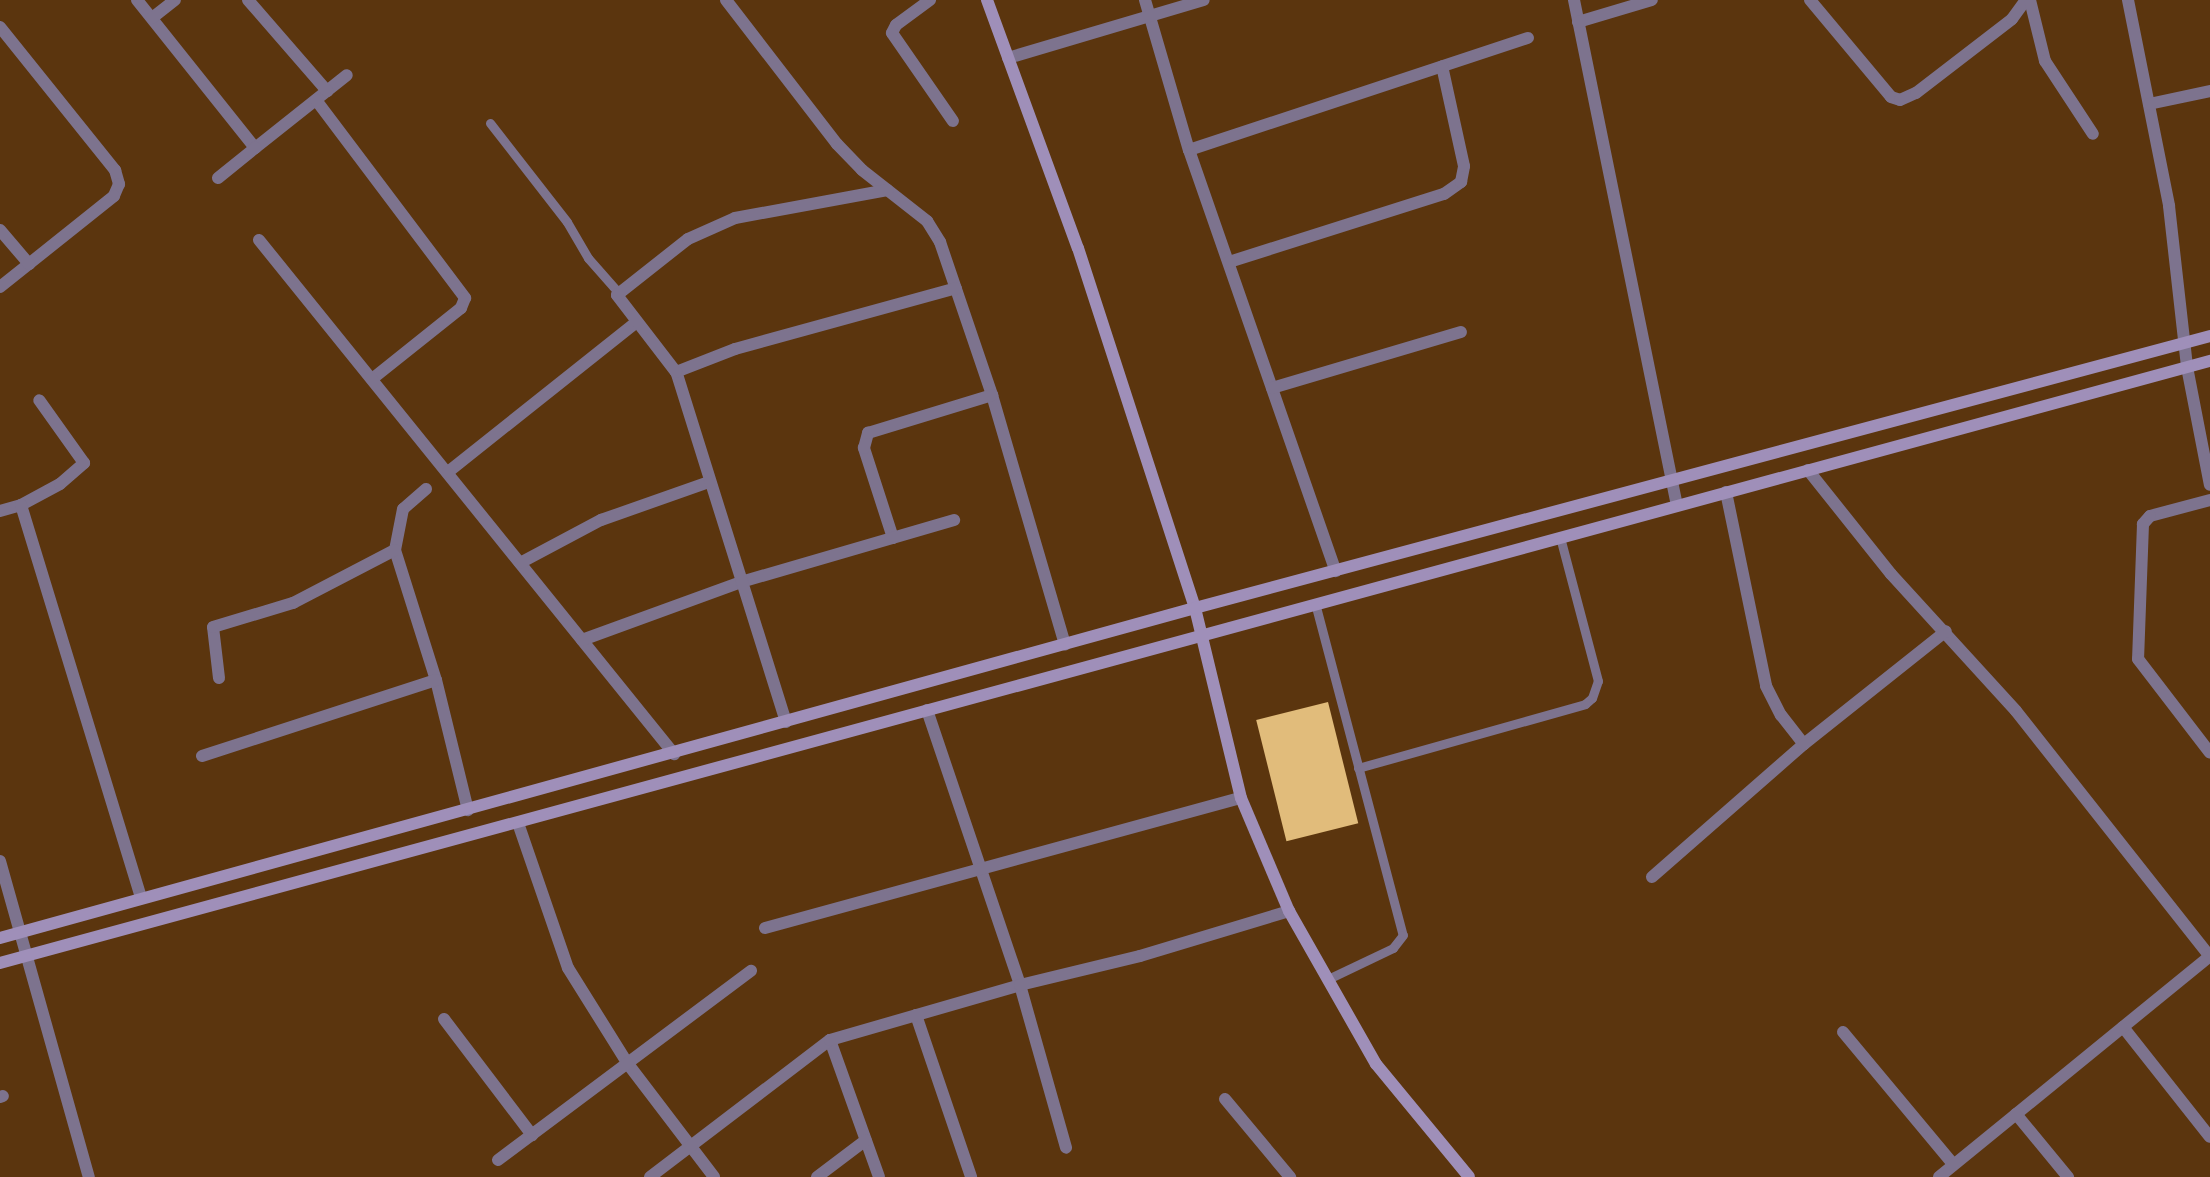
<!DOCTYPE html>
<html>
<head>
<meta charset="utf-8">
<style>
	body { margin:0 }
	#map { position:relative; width:2210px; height:1177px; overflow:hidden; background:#5b350e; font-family:"Public Sans",sans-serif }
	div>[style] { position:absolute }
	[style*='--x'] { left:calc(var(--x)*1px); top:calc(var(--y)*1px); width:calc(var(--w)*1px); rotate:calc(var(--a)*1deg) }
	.building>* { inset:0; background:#e1bc7b; transform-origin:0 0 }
	.lane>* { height:9px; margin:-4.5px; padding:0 4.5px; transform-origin:4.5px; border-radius:4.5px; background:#7d738e }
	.street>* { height:12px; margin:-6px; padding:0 6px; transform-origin:6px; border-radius:6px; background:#7d738e }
	.secondary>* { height:12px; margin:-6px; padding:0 6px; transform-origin:6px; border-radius:6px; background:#9f8fb9 }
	span { translate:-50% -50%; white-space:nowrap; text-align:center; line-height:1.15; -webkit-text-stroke:6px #4f2a01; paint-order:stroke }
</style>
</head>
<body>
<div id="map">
	<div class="building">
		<div style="left:1328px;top:702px;width:125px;height:74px;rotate:76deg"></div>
	</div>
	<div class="lane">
		<div style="--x:490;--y:123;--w:125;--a:52.1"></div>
		<div style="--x:567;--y:222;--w:42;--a:59.7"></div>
		<div style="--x:588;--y:258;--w:45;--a:48.6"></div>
		<div style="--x:1315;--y:603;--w:343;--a:75.2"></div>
		<div style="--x:1403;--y:935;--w:16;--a:128"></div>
		<div style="--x:1393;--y:948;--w:70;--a:154.5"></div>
		<div style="--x:1358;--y:768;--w:236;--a:-15.7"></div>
		<div style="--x:1585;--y:704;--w:9;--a:-41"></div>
		<div style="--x:1592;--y:698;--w:18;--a:-71"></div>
		<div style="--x:1598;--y:681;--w:149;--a:-104.8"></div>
	</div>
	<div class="street">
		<div style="--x:137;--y:0;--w:189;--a:51.4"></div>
		<div style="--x:255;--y:148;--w:117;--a:-38.4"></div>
		<div style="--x:248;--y:0;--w:121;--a:49"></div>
		<div style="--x:726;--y:0;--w:182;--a:52.4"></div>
		<div style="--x:837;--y:144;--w:36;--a:46"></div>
		<div style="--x:862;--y:170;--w:83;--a:38.1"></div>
		<div style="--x:927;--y:221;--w:25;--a:58"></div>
		<div style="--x:940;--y:242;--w:162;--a:71.2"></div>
		<div style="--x:992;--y:395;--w:260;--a:73.7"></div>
		<div style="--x:930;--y:0;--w:42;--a:143.7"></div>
		<div style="--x:896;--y:25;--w:9;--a:117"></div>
		<div style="--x:892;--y:33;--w:107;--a:55.3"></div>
		<div style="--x:1145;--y:0;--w:156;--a:73.7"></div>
		<div style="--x:1189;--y:150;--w:446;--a:70.8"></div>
		<div style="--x:1574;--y:0;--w:516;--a:78.49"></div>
		<div style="--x:1810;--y:0;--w:126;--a:50.1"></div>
		<div style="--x:1891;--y:97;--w:9;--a:18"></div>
		<div style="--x:1900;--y:100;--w:17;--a:-24"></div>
		<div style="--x:1916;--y:93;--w:121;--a:-37.6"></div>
		<div style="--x:2012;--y:19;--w:24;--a:-54"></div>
		<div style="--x:2030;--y:0;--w:63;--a:76.2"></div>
		<div style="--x:2045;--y:61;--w:87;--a:56.7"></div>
		<div style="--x:2128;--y:0;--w:210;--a:78.7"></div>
		<div style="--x:2169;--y:206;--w:162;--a:83.6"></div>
		<div style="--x:2187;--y:367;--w:120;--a:79"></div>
		<div style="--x:152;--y:18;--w:29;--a:-38"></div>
		<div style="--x:1578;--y:22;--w:77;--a:-16.6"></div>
		<div style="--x:0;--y:27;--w:184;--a:51.2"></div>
		<div style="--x:115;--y:170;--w:15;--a:74"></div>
		<div style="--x:119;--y:184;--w:13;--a:113"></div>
		<div style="--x:114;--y:196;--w:146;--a:141.4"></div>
		<div style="--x:1008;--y:58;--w:204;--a:-16.5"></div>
		<div style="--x:316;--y:100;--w:248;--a:53"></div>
		<div style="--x:465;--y:298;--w:11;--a:112"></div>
		<div style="--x:461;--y:308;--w:114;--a:141.4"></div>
		<div style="--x:2149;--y:104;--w:62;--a:-12"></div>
		<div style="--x:1189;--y:150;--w:357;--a:-18.3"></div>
		<div style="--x:218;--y:178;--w:48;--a:-39"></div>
		<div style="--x:0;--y:230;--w:45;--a:49.5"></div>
		<div style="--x:259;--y:240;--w:661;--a:51.08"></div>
		<div style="--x:1229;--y:262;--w:225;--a:-17.6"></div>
		<div style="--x:1444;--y:194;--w:21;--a:-35"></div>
		<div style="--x:1461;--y:182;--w:16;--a:-79"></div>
		<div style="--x:1464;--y:166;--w:102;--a:-102.4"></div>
		<div style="--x:676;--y:372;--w:63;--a:-21.3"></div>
		<div style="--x:735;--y:349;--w:229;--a:-15.4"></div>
		<div style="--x:1272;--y:388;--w:197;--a:-16.5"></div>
		<div style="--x:1808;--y:470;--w:133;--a:51.4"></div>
		<div style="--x:1891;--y:574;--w:185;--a:47.6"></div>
		<div style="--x:2016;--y:711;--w:313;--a:51.7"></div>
		<div style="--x:448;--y:472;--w:239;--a:-38.5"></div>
		<div style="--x:426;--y:489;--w:30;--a:139"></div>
		<div style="--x:403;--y:509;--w:42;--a:101"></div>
		<div style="--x:395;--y:550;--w:136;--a:72.5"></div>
		<div style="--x:436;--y:680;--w:134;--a:76.2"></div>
		<div style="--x:1726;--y:492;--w:198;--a:78.3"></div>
		<div style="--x:1766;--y:686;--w:33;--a:63"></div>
		<div style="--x:1781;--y:715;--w:37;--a:52"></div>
		<div style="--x:2210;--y:500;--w:62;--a:165.1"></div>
		<div style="--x:2150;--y:516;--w:11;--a:131"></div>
		<div style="--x:2143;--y:524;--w:135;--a:92.1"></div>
		<div style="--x:2138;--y:659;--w:118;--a:52.5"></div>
		<div style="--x:21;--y:505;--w:44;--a:-28.3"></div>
		<div style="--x:60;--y:484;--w:32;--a:-41"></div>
		<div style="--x:84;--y:463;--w:77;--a:-125.5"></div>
		<div style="--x:0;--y:511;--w:22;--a:-16"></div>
		<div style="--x:21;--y:505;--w:411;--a:73"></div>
		<div style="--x:893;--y:538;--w:95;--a:-107.9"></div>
		<div style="--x:864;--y:448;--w:16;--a:-75"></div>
		<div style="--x:868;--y:433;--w:130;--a:-17"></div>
		<div style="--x:520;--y:563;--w:92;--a:-28"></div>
		<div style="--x:601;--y:520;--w:114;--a:-19.4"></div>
		<div style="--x:582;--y:640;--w:169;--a:-20"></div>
		<div style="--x:741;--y:582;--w:222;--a:-16.2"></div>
		<div style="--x:219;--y:678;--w:51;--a:-96.7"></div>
		<div style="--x:213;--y:627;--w:84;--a:-16.7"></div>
		<div style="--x:293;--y:603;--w:115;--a:-27.5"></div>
		<div style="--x:927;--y:710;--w:290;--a:71.3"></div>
		<div style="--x:1020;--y:985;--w:169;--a:74.2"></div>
		<div style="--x:786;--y:722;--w:367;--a:-107.4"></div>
		<div style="--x:676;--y:372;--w:97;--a:-127.5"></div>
		<div style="--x:617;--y:295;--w:90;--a:-38.3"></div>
		<div style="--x:688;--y:239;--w:51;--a:-24.1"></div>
		<div style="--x:735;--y:218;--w:155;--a:-10.4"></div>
		<div style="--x:202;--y:756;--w:246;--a:-18"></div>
		<div style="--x:518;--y:823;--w:153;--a:71"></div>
		<div style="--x:568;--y:968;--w:113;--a:58"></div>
		<div style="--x:628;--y:1064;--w:142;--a:52.7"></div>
		<div style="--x:0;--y:861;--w:328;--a:74.3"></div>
		<div style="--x:1652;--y:877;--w:202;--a:-41.2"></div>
		<div style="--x:1804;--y:744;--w:181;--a:-38.5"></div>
		<div style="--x:765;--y:928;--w:493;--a:-15.3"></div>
		<div style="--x:916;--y:1015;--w:171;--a:71.2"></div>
		<div style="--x:444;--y:1019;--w:146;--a:52.8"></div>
		<div style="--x:2123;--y:1027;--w:140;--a:51.7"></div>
		<div style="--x:1843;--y:1032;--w:172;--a:50.2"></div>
		<div style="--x:830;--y:1040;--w:145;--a:70.3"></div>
		<div style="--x:0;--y:1097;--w:3;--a:-18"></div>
		<div style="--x:1225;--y:1099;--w:102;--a:50.2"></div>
		<div style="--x:2016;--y:1114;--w:82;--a:50.5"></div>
		<div style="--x:498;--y:1160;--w:316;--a:-36.8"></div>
		<div style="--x:650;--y:1177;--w:226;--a:-37.3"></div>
		<div style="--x:830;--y:1040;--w:198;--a:-16.1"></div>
		<div style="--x:1020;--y:985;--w:123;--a:-13.6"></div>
		<div style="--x:1140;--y:956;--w:156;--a:-16.8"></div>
		<div style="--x:817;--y:1177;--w:61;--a:-37.1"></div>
		<div style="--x:1939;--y:1177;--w:350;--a:-39.2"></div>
	</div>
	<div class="secondary">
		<div style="--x:987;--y:0;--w:264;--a:69.9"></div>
		<div style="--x:1078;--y:248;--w:379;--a:72"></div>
		<div style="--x:1195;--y:608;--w:195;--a:76.4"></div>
		<div style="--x:1241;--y:798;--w:123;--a:67"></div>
		<div style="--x:1289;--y:911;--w:176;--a:60.4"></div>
		<div style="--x:1376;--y:1064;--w:146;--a:50.5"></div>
		<div style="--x:0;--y:938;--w:1240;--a:-15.44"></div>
		<div style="--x:1195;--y:608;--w:1051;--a:-15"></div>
		<div style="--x:0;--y:963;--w:2291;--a:-15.24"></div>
	</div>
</div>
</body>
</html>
